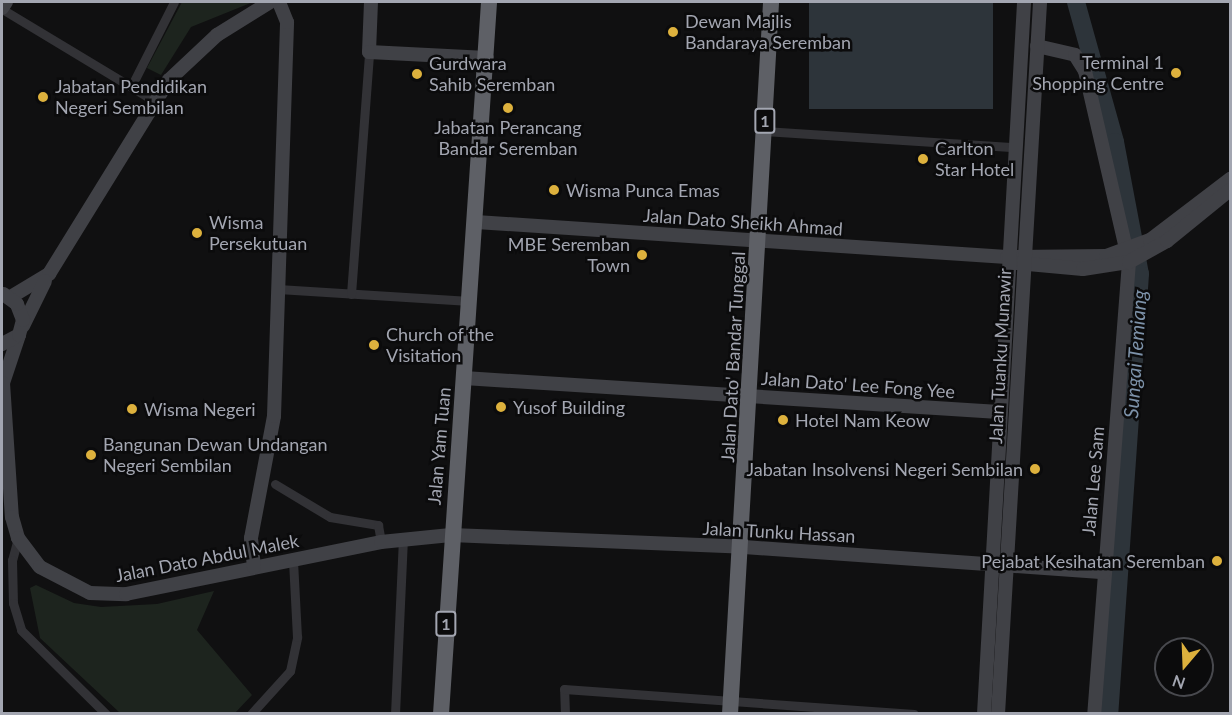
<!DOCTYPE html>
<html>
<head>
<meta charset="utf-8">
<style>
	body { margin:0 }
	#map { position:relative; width:1232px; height:715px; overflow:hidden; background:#101011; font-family:Lato,sans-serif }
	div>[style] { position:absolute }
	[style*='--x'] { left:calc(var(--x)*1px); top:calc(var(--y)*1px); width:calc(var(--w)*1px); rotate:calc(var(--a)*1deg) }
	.green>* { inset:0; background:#1d241e }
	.water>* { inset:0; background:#2d343a; transform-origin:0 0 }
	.river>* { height:18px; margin:-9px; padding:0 9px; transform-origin:9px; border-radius:9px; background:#2d343a }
	.street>* { height:9px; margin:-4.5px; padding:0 4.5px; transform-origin:4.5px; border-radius:4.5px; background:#323236 }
	.secondary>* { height:14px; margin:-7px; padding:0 7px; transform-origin:7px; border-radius:7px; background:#404146 }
	.highway>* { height:16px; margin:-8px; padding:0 8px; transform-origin:8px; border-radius:8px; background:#5e6066 }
	.dots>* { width:16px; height:16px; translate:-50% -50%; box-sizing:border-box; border:3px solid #0b0b0c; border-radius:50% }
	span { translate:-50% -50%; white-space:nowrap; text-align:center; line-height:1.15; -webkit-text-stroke:5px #0b0b0c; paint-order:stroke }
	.shield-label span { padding:2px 4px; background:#0b0b0c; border:2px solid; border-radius:4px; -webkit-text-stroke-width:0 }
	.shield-label { font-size:16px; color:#a3a6b1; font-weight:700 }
	.poi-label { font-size:18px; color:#a3a6b1 }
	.left { translate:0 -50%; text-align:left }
	.right { translate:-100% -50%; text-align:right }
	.street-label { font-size:18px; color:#a3a6b1 }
	.water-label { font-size:20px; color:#7d92a9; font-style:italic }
	.frame { position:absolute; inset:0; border:3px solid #a3a6b1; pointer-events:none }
	.north { position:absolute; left:1154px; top:637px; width:60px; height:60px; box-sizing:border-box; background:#0b0b0c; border:2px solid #48494e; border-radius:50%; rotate:199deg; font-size:16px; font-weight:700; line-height:24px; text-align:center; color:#a3a6b1 }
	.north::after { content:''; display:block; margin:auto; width:21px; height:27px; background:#ddb13d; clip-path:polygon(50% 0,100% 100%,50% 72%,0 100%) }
</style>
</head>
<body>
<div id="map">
	<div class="green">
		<div style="clip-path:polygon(182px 2px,253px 2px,191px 27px,161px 75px,147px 68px)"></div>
		<div style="clip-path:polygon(36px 585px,74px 603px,101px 607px,157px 604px,214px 591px,197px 630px,252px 695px,235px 713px,120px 713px,40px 638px,30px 588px)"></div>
	</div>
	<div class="water">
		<div style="left:809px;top:2px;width:184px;height:107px"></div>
	</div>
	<div class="river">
		<div style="--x:1076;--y:2;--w:145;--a:74.4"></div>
		<div style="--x:1115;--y:142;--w:134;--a:79.3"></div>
		<div style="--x:1140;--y:274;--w:441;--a:94"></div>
	</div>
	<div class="street">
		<div style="--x:2;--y:9;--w:176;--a:31.1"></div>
		<div style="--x:131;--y:87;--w:95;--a:-63.2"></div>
		<div style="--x:764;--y:131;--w:251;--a:3.7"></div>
		<div style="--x:278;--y:289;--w:192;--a:3.6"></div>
		<div style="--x:351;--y:294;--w:243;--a:-85.7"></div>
		<div style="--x:275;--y:484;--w:64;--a:31"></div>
		<div style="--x:330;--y:517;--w:49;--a:9.5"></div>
		<div style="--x:378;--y:525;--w:17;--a:80"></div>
		<div style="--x:18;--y:538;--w:23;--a:105"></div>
		<div style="--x:12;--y:560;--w:43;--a:88.7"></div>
		<div style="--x:13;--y:603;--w:28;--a:73"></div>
		<div style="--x:21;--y:630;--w:120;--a:44.7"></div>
		<div style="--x:251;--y:714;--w:58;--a:-47.8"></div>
		<div style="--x:290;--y:671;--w:35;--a:-78"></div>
		<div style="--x:297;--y:637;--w:77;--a:-93"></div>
		<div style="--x:395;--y:714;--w:175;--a:-87.4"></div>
		<div style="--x:565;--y:714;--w:25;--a:-92"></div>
		<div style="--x:564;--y:689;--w:351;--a:4.1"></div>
	</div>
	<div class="secondary">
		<div style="--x:371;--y:2;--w:50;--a:92.3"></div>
		<div style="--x:369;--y:52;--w:118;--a:2.9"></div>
		<div style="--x:2;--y:8;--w:7;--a:-56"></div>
		<div style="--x:1037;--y:46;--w:39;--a:13"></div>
		<div style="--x:1075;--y:55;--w:19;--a:58"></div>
		<div style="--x:1085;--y:71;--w:196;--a:77"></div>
		<div style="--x:1129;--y:262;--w:453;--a:94.4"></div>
		<div style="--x:476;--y:222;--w:532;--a:3.77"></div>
		<div style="--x:1007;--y:257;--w:99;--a:-0.6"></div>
		<div style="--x:1106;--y:256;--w:47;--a:-20"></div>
		<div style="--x:1150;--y:240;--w:101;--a:-37.3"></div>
		<div style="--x:1017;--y:263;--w:66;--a:5.2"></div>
		<div style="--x:1083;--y:269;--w:47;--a:-8.7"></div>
		<div style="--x:1129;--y:262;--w:43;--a:-28.9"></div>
		<div style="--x:1167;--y:241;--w:81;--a:-39"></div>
		<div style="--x:9;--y:298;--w:47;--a:-31"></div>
		<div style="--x:49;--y:274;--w:228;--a:-58.3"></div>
		<div style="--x:169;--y:80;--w:66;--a:-43.2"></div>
		<div style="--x:217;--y:35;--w:62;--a:-31.9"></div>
		<div style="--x:23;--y:326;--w:50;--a:-63.9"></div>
		<div style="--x:19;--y:335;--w:51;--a:108.4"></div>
		<div style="--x:3;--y:383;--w:134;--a:86.2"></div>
		<div style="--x:12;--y:517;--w:22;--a:74"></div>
		<div style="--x:18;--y:538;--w:36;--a:53"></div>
		<div style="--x:40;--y:567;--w:56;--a:27.5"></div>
		<div style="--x:90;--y:593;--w:36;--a:2"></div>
		<div style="--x:126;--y:594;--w:260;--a:-11.5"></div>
		<div style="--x:381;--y:542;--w:70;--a:-5.7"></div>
		<div style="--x:451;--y:535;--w:293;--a:2.3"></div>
		<div style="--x:744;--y:547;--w:361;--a:4"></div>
		<div style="--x:2;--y:344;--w:19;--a:-28"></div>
		<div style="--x:19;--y:335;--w:16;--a:-75"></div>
		<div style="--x:23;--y:320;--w:17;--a:-111"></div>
		<div style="--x:17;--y:304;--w:17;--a:-144"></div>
		<div style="--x:464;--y:378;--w:536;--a:3.64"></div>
		<div style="--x:254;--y:567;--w:29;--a:-96"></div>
		<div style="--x:251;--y:538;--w:124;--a:-79.3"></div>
		<div style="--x:274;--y:416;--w:394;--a:-88.1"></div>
		<div style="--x:287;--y:22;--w:22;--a:-112"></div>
		<div style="--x:984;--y:714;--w:713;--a:-86.78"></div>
		<div style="--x:998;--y:714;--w:713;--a:-86.62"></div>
	</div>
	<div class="highway">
		<div style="--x:441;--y:714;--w:714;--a:-86.14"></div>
		<div style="--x:730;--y:714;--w:713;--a:-86.7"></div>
	</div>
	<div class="dots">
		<div style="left:673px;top:32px;background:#ddb13d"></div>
		<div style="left:1176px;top:73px;background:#ddb13d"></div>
		<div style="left:417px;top:74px;background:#ddb13d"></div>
		<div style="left:43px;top:97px;background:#ddb13d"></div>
		<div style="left:508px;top:108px;background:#ddb13d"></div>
		<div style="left:923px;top:159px;background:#ddb13d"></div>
		<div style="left:554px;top:190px;background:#ddb13d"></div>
		<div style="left:197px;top:233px;background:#ddb13d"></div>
		<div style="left:642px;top:255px;background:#ddb13d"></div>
		<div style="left:374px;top:345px;background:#ddb13d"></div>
		<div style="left:501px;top:407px;background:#ddb13d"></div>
		<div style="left:132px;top:409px;background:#ddb13d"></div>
		<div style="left:783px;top:420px;background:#ddb13d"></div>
		<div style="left:91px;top:455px;background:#ddb13d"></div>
		<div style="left:1035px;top:469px;background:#ddb13d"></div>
		<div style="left:1217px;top:561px;background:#ddb13d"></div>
	</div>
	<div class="shield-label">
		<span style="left:765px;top:121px">1</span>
		<span style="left:446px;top:624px">1</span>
	</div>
	<div class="poi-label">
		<span class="left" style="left:685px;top:32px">Dewan Majlis<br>Bandaraya Seremban</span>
		<span class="right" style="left:1164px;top:73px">Terminal 1<br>Shopping Centre</span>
		<span class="left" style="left:429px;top:74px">Gurdwara<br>Sahib Seremban</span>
		<span class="left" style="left:55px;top:97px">Jabatan Pendidikan<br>Negeri Sembilan</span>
		<span style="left:508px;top:138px">Jabatan Perancang<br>Bandar Seremban</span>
		<span class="left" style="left:935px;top:159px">Carlton<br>Star Hotel</span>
		<span class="left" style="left:566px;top:190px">Wisma Punca Emas</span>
		<span class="left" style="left:209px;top:233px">Wisma<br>Persekutuan</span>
		<span class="right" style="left:630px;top:255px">MBE Seremban<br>Town</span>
		<span class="left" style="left:386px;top:345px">Church of the<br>Visitation</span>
		<span class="left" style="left:513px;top:407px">Yusof Building</span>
		<span class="left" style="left:144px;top:409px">Wisma Negeri</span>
		<span class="left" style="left:795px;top:420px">Hotel Nam Keow</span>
		<span class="left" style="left:103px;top:455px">Bangunan Dewan Undangan<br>Negeri Sembilan</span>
		<span class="right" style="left:1023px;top:469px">Jabatan Insolvensi Negeri Sembilan</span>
		<span class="right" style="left:1205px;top:561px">Pejabat Kesihatan Seremban</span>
	</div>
	<div class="street-label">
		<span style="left:743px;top:222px;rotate:4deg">Jalan Dato Sheikh Ahmad</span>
		<span style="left:1000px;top:356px;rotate:-87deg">Jalan Tuanku Munawir</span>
		<span style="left:733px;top:357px;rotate:-87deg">Jalan Dato' Bandar Tunggal</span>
		<span style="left:858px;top:385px;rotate:4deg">Jalan Dato' Lee Fong Yee</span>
		<span style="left:439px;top:446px;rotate:-85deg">Jalan Yam Tuan</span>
		<span style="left:1093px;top:481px;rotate:-85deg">Jalan Lee Sam</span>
		<span style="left:779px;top:532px;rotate:3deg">Jalan Tunku Hassan</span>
		<span style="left:207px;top:558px;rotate:-11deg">Jalan Dato Abdul Malek</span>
	</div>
	<div class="water-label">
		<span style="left:1135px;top:354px;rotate:-86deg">Sungai Temiang</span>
	</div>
	<div class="frame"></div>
	<div class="north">N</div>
</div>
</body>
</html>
